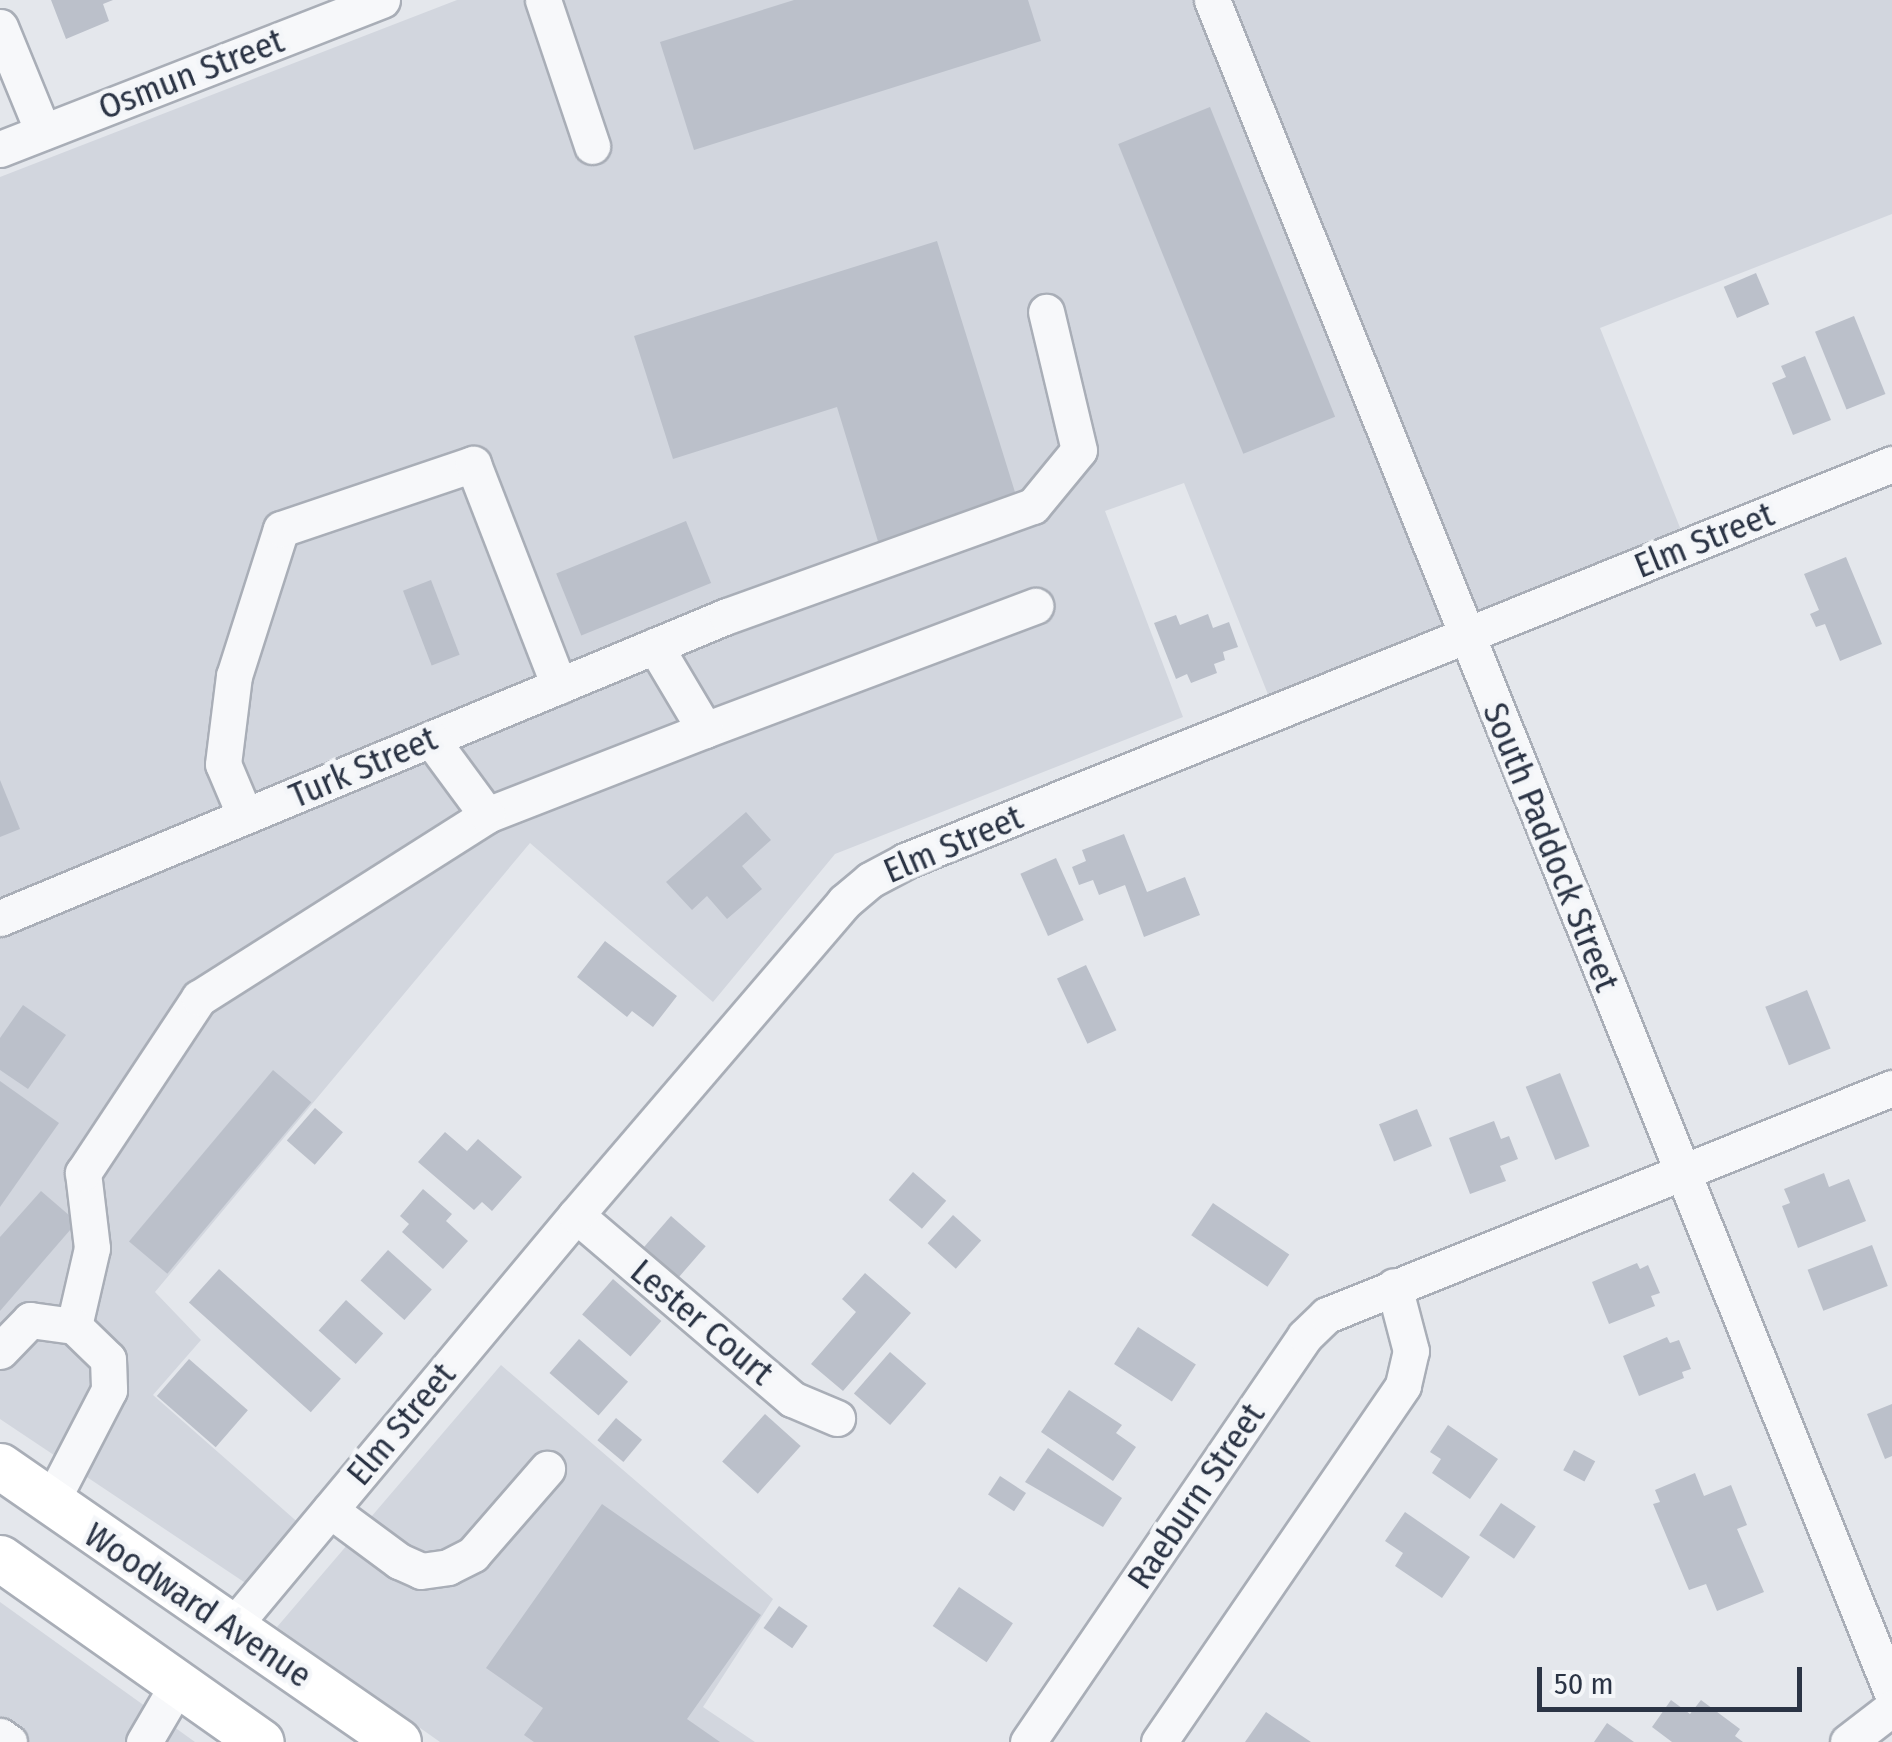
<!DOCTYPE html>
<html>
<head>
<meta charset="utf-8">
<style>
	body { margin:0 }
	#map { position:relative; width:1892px; height:1742px; overflow:hidden; background:#e4e7ec; font-family:"Fira Sans Condensed",sans-serif }
	div>[style] { position:absolute }
	[style*='--x'] { left:calc(var(--x)*1px); top:calc(var(--y)*1px); width:calc(var(--w)*1px); rotate:calc(var(--a)*1deg) }
	.built>* { inset:0; background:#d2d6de }
	.building>* { inset:0; background:#bbc0ca; transform-origin:0 0 }
	.roads { filter:drop-shadow(2px 0 #a9aeb7) drop-shadow(-2px 0 #a9aeb7) drop-shadow(0 2px #a9aeb7) drop-shadow(0 -2px #a9aeb7) }
	.minor>* { height:35px; margin:-17.5px; padding:0 17.5px; transform-origin:17.5px; border-radius:17.5px; background:#f7f8fa }
	.major>* { height:45px; margin:-22.5px; padding:0 22.5px; transform-origin:22.5px; border-radius:22.5px; background:#fff }
	span { translate:-50% -50%; white-space:nowrap; text-align:center; line-height:1.15; -webkit-text-stroke:9px #f4f6f9; paint-order:stroke }
	.street-label { font-size:35px; color:#2b3445 }
	.scale { position:absolute; left:1537px; top:1667px; width:265px; height:45px; box-sizing:border-box; border:5px solid #2b3445; border-top:0; padding-left:12px; font-size:30px; line-height:35px; white-space:nowrap; color:#2b3445; -webkit-text-stroke:8px #f4f6f9; paint-order:stroke }
</style>
</head>
<body>
<div id="map">
	<div class="built">
		<div style="clip-path:polygon(457px 0,1892px 0,1892px 214px,1600px 328px,1689px 550px,1275px 712px,1184px 483px,1105px 511px,1183px 717px,835px 854px,713px 1002px,530px 843px,155px 1292px,201px 1340px,153px 1395px,310px 1533px,259px 1592px,0 1419px,0 177px)"></div>
		<div style="clip-path:polygon(501px 1365px,773px 1599px,703px 1707px,755px 1742px,440px 1742px,277px 1627px)"></div>
		<div style="clip-path:polygon(0 1602px,195px 1742px,0 1742px)"></div>
	</div>
	<div class="building">
		<div style="clip-path:polygon(51px 0,113px 0,103px 4px,109px 21px,66px 39px)"></div>
		<div style="clip-path:polygon(794px 0,1028px 0,1041px 41px,694px 150px,660px 42px)"></div>
		<div style="left:1210px;top:107px;width:334px;height:99px;rotate:68deg"></div>
		<div style="clip-path:polygon(937px 241px,1019px 505px,880px 548px,837px 407px,673px 459px,634px 336px)"></div>
		<div style="left:1756px;top:273px;width:34px;height:35px;rotate:67deg"></div>
		<div style="left:1854px;top:316px;width:84px;height:42px;rotate:68deg"></div>
		<div style="clip-path:polygon(1805px 356px,1831px 420px,1793px 435px,1772px 383px,1786px 377px,1781px 366px)"></div>
		<div style="left:686px;top:521px;width:67px;height:140px;rotate:68deg"></div>
		<div style="clip-path:polygon(1846px 557px,1882px 644px,1840px 661px,1825px 624px,1816px 627px,1810px 614px,1819px 610px,1804px 574px)"></div>
		<div style="left:431px;top:580px;width:80px;height:30px;rotate:69deg"></div>
		<div style="clip-path:polygon(1208px 614px,1213px 628px,1229px 622px,1238px 647px,1223px 652px,1225px 660px,1214px 664px,1217px 673px,1191px 683px,1187px 674px,1176px 679px,1154px 623px,1176px 615px,1180px 625px)"></div>
		<div style="clip-path:polygon(0 780px,20px 829px,0 837px)"></div>
		<div style="clip-path:polygon(746px 812px,771px 840px,742px 866px,762px 889px,727px 919px,707px 896px,692px 910px,666px 882px)"></div>
		<div style="clip-path:polygon(1124px 834px,1147px 892px,1185px 877px,1200px 915px,1144px 937px,1125px 885px,1099px 895px,1093px 880px,1079px 885px,1072px 867px,1086px 861px,1082px 850px)"></div>
		<div style="left:1056px;top:858px;width:68px;height:39px;rotate:66deg"></div>
		<div style="clip-path:polygon(605px 941px,677px 996px,653px 1027px,632px 1011px,627px 1017px,577px 977px)"></div>
		<div style="left:1086px;top:965px;width:72px;height:32px;rotate:65deg"></div>
		<div style="left:1807px;top:990px;width:63px;height:45px;rotate:68deg"></div>
		<div style="clip-path:polygon(23px 1005px,66px 1035px,28px 1089px,0 1070px,0 1038px)"></div>
		<div style="left:273px;top:1070px;width:50px;height:224px;rotate:40deg"></div>
		<div style="left:1560px;top:1073px;width:79px;height:37px;rotate:68deg"></div>
		<div style="clip-path:polygon(0 1081px,59px 1123px,0 1207px)"></div>
		<div style="left:315px;top:1108px;width:37px;height:43px;rotate:41deg"></div>
		<div style="left:1417px;top:1109px;width:40px;height:41px;rotate:68deg"></div>
		<div style="clip-path:polygon(1494px 1121px,1501px 1139px,1509px 1136px,1518px 1159px,1500px 1166px,1506px 1181px,1470px 1194px,1449px 1138px)"></div>
		<div style="clip-path:polygon(445px 1132px,467px 1151px,478px 1139px,522px 1177px,492px 1211px,482px 1202px,474px 1210px,418px 1162px)"></div>
		<div style="left:913px;top:1172px;width:44px;height:37px;rotate:41deg"></div>
		<div style="clip-path:polygon(1824px 1173px,1829px 1187px,1849px 1179px,1866px 1221px,1798px 1248px,1782px 1206px,1790px 1203px,1784px 1189px)"></div>
		<div style="clip-path:polygon(423px 1189px,452px 1214px,446px 1221px,468px 1241px,443px 1269px,402px 1232px,409px 1224px,400px 1216px)"></div>
		<div style="clip-path:polygon(41px 1191px,77px 1222px,0 1311px,0 1237px)"></div>
		<div style="left:1213px;top:1203px;width:92px;height:39px;rotate:34deg"></div>
		<div style="left:953px;top:1215px;width:38px;height:38px;rotate:42deg"></div>
		<div style="left:671px;top:1216px;width:46px;height:52px;rotate:41deg"></div>
		<div style="left:1872px;top:1245px;width:44px;height:69px;rotate:69deg"></div>
		<div style="left:388px;top:1250px;width:59px;height:41px;rotate:42deg"></div>
		<div style="clip-path:polygon(1637px 1263px,1640px 1269px,1648px 1265px,1660px 1293px,1651px 1296px,1655px 1306px,1609px 1324px,1592px 1282px)"></div>
		<div style="left:219px;top:1269px;width:164px;height:45px;rotate:42deg"></div>
		<div style="clip-path:polygon(865px 1273px,911px 1313px,843px 1391px,811px 1364px,856px 1312px,842px 1299px)"></div>
		<div style="left:613px;top:1279px;width:64px;height:47px;rotate:41deg"></div>
		<div style="left:346px;top:1300px;width:50px;height:41px;rotate:42deg"></div>
		<div style="left:1138px;top:1327px;width:69px;height:44px;rotate:33deg"></div>
		<div style="clip-path:polygon(1667px 1337px,1670px 1343px,1679px 1340px,1691px 1369px,1682px 1372px,1684px 1378px,1639px 1396px,1623px 1356px)"></div>
		<div style="left:579px;top:1339px;width:65px;height:45px;rotate:41deg"></div>
		<div style="left:890px;top:1352px;width:48px;height:55px;rotate:41deg"></div>
		<div style="left:189px;top:1359px;width:78px;height:49px;rotate:41deg"></div>
		<div style="clip-path:polygon(1069px 1390px,1122px 1425px,1116px 1433px,1136px 1447px,1113px 1481px,1041px 1432px)"></div>
		<div style="clip-path:polygon(1892px 1404px,1892px 1456px,1885px 1459px,1867px 1414px)"></div>
		<div style="left:765px;top:1414px;width:48px;height:64px;rotate:42deg"></div>
		<div style="left:616px;top:1418px;width:34px;height:29px;rotate:40deg"></div>
		<div style="clip-path:polygon(1448px 1425px,1498px 1459px,1470px 1499px,1432px 1473px,1441px 1459px,1430px 1452px)"></div>
		<div style="clip-path:polygon(1048px 1448px,1122px 1498px,1103px 1527px,1025px 1482px)"></div>
		<div style="left:1574px;top:1450px;width:24px;height:23px;rotate:28deg"></div>
		<div style="clip-path:polygon(1695px 1473px,1704px 1496px,1731px 1485px,1747px 1525px,1737px 1529px,1764px 1592px,1717px 1611px,1706px 1584px,1689px 1590px,1653px 1504px,1660px 1502px,1655px 1490px)"></div>
		<div style="left:1000px;top:1476px;width:31px;height:22px;rotate:33deg"></div>
		<div style="left:1501px;top:1503px;width:42px;height:39px;rotate:34deg"></div>
		<div style="clip-path:polygon(602px 1504px,761px 1615px,687px 1719px,720px 1742px,534px 1742px,524px 1735px,543px 1708px,486px 1668px)"></div>
		<div style="clip-path:polygon(1405px 1512px,1470px 1557px,1442px 1598px,1395px 1566px,1403px 1553px,1385px 1541px)"></div>
		<div style="left:959px;top:1587px;width:65px;height:47px;rotate:34deg"></div>
		<div style="left:779px;top:1606px;width:35px;height:27px;rotate:35deg"></div>
		<div style="clip-path:polygon(1671px 1700px,1690px 1714px,1701px 1700px,1740px 1729px,1735px 1736px,1743px 1742px,1672px 1742px,1652px 1727px)"></div>
		<div style="clip-path:polygon(1266px 1712px,1311px 1742px,1245px 1742px)"></div>
		<div style="clip-path:polygon(1607px 1723px,1634px 1742px,1594px 1742px)"></div>
	</div>
	<div class="roads">
		<div class="minor">
			<div style="--x:543;--y:0;--w:154;--a:71.4"></div>
			<div style="--x:1212;--y:0;--w:1824;--a:68.12"></div>
			<div style="--x:0;--y:27;--w:113;--a:67.7"></div>
			<div style="--x:0;--y:149;--w:410;--a:-21.3"></div>
			<div style="--x:705;--y:730;--w:353;--a:-20.6"></div>
			<div style="--x:487;--y:815;--w:234;--a:-21.3"></div>
			<div style="--x:705;--y:730;--w:98;--a:-120.8"></div>
			<div style="--x:245;--y:816;--w:56;--a:-112.9"></div>
			<div style="--x:223;--y:764;--w:89;--a:-82.9"></div>
			<div style="--x:234;--y:676;--w:154;--a:-72.3"></div>
			<div style="--x:281;--y:529;--w:203;--a:-18.7"></div>
			<div style="--x:473;--y:464;--w:238;--a:68.8"></div>
			<div style="--x:0;--y:918;--w:787;--a:-22.56"></div>
			<div style="--x:727;--y:616;--w:325;--a:-19.8"></div>
			<div style="--x:1033;--y:506;--w:72;--a:-50.6"></div>
			<div style="--x:1079;--y:450;--w:142;--a:-103.4"></div>
			<div style="--x:576;--y:1215;--w:284;--a:40.4"></div>
			<div style="--x:792;--y:1399;--w:49;--a:22.9"></div>
			<div style="--x:74;--y:1326;--w:80;--a:-77"></div>
			<div style="--x:92;--y:1248;--w:76;--a:-96.8"></div>
			<div style="--x:83;--y:1173;--w:210;--a:-56.5"></div>
			<div style="--x:199;--y:998;--w:341;--a:-32.4"></div>
			<div style="--x:487;--y:815;--w:94;--a:-126.4"></div>
			<div style="--x:0;--y:1351;--w:43;--a:-45.9"></div>
			<div style="--x:30;--y:1320;--w:44;--a:7.8"></div>
			<div style="--x:74;--y:1326;--w:47;--a:44.1"></div>
			<div style="--x:108;--y:1359;--w:31;--a:88"></div>
			<div style="--x:109;--y:1390;--w:128;--a:117.4"></div>
			<div style="--x:330;--y:1510;--w:86;--a:36.5"></div>
			<div style="--x:399;--y:1561;--w:24;--a:24"></div>
			<div style="--x:421;--y:1571;--w:27;--a:-8"></div>
			<div style="--x:448;--y:1567;--w:28;--a:-27"></div>
			<div style="--x:473;--y:1554;--w:113;--a:-49"></div>
			<div style="--x:233;--y:1626;--w:535;--a:-50.15"></div>
			<div style="--x:576;--y:1215;--w:412;--a:-49.4"></div>
			<div style="--x:844;--y:902;--w:34;--a:-40"></div>
			<div style="--x:870;--y:880;--w:40;--a:-28"></div>
			<div style="--x:905;--y:861;--w:1064;--a:-21.91"></div>
			<div style="--x:0;--y:1736;--w:11;--a:34"></div>
			<div style="--x:144;--y:1742;--w:67;--a:-59.6"></div>
			<div style="--x:1028;--y:1742;--w:491;--a:-55.7"></div>
			<div style="--x:1305;--y:1336;--w:30;--a:-44"></div>
			<div style="--x:1327;--y:1315;--w:609;--a:-21.89"></div>
			<div style="--x:1159;--y:1742;--w:432;--a:-55.6"></div>
			<div style="--x:1403;--y:1385;--w:35;--a:-77"></div>
			<div style="--x:1411;--y:1351;--w:67;--a:-104.7"></div>
			<div style="--x:1848;--y:1742;--w:56;--a:-37.7"></div>
		</div>
		<div class="major">
			<div style="--x:0;--y:1466;--w:484;--a:34.7"></div>
			<div style="--x:0;--y:1558;--w:319;--a:35.2"></div>
		</div>
	</div>
	<div class="street-label">
		<span style="left:191px;top:74px;rotate:-21deg">Osmun Street</span>
		<span style="left:1704px;top:540px;rotate:-22deg">Elm Street</span>
		<span style="left:363px;top:767px;rotate:-23deg">Turk Street</span>
		<span style="left:953px;top:844px;rotate:-23deg">Elm Street</span>
		<span style="left:1551px;top:847px;rotate:68deg">South Paddock Street</span>
		<span style="left:702px;top:1322px;rotate:40deg">Lester Court</span>
		<span style="left:401px;top:1424px;rotate:-50deg">Elm Street</span>
		<span style="left:1196px;top:1496px;rotate:-56deg">Raeburn Street</span>
		<span style="left:198px;top:1605px;rotate:34deg">Woodward Avenue</span>
	</div>
	<div class="scale">50 m</div>
</div>
</body>
</html>
